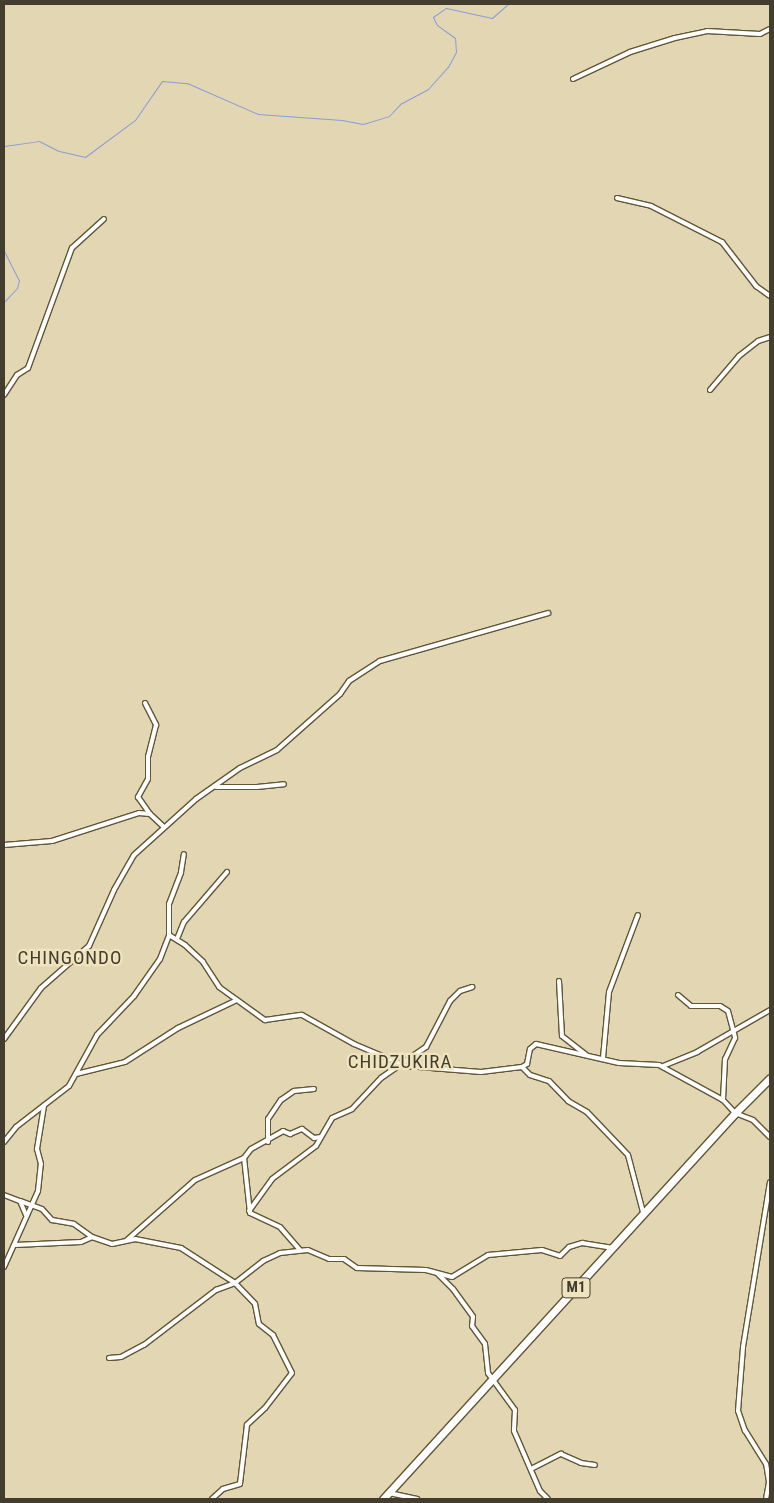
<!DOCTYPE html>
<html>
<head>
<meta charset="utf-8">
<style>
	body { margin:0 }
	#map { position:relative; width:774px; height:1503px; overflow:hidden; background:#e3d6b2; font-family:"Roboto Condensed",sans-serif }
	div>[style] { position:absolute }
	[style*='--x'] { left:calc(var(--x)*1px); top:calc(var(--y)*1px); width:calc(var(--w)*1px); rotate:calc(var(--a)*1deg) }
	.stream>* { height:1px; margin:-0.5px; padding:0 0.5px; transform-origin:0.5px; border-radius:0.5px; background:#8a9cdb }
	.roads { filter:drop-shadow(1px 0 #615635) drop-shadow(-1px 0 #615635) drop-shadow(0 1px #615635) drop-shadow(0 -1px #615635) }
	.minor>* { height:4px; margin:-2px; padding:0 2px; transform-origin:2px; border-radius:2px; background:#fff }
	.trunk>* { height:7px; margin:-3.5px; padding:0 3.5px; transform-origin:3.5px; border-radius:3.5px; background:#fff }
	span { translate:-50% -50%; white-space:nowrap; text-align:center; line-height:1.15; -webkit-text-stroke:4.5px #f0e4be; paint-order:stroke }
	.shield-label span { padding:1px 4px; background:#f0e4be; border:1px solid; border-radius:4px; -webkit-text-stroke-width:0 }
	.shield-label { font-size:15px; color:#423d2e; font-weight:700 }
	.quarter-label { font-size:19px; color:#423d2e; letter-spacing:1px }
	.frame { position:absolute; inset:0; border:5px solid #423d2e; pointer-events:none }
</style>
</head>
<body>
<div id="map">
	<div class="stream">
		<div style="--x:4;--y:146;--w:35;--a:-8"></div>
		<div style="--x:39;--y:141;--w:22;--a:27"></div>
		<div style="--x:59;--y:151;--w:27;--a:13"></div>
		<div style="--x:85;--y:157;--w:62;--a:-36.5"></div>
		<div style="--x:135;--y:120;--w:47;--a:-55.3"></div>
		<div style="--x:162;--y:81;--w:25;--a:5"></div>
		<div style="--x:187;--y:83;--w:77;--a:23.6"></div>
		<div style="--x:258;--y:114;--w:84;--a:4.1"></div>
		<div style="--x:342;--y:120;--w:21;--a:11"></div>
		<div style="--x:363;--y:124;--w:27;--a:-17"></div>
		<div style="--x:389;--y:116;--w:16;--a:-47"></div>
		<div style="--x:400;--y:104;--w:32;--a:-28"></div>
		<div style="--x:428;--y:89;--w:30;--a:-48"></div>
		<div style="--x:448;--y:67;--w:17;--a:-62"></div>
		<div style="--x:456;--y:52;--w:14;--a:-94"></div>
		<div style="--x:455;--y:38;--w:22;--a:-144"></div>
		<div style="--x:437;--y:25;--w:9;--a:-117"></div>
		<div style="--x:433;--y:17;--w:16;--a:-35"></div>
		<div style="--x:446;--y:8;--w:47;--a:12.3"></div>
		<div style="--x:492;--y:18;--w:21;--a:-41"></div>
		<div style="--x:4;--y:251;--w:33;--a:63"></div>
		<div style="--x:19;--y:280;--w:8;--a:104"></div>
		<div style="--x:17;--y:288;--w:19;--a:133"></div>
	</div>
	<div class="roads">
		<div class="minor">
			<div style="--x:573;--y:79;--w:63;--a:-25.3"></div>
			<div style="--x:630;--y:52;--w:47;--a:-17.3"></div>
			<div style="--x:675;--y:38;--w:33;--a:-12"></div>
			<div style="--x:707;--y:31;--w:53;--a:3.2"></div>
			<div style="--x:760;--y:34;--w:11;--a:-27"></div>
			<div style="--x:617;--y:198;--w:35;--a:13"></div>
			<div style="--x:651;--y:206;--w:80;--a:26.9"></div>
			<div style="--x:722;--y:242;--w:56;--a:52.3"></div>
			<div style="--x:756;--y:286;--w:17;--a:36"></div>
			<div style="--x:710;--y:390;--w:45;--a:-49.5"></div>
			<div style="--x:739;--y:356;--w:24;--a:-38"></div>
			<div style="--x:758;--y:341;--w:13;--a:-18"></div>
			<div style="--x:4;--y:395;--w:24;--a:-57"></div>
			<div style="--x:17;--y:375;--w:13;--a:-32"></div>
			<div style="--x:28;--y:368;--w:128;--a:-69.9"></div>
			<div style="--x:72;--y:248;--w:43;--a:-42.2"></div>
			<div style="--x:145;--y:703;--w:25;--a:63"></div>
			<div style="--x:156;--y:725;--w:32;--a:104"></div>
			<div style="--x:148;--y:756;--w:23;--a:90"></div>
			<div style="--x:148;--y:779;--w:21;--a:119"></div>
			<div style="--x:138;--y:797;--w:21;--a:55"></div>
			<div style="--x:216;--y:787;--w:41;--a:0"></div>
			<div style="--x:257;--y:787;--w:27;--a:-6"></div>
			<div style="--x:4;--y:845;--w:48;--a:-4.8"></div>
			<div style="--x:52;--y:841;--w:91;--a:-17.8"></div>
			<div style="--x:139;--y:813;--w:11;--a:5"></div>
			<div style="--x:150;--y:814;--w:19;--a:43"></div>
			<div style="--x:169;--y:935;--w:19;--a:32"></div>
			<div style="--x:185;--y:945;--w:25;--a:43"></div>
			<div style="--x:203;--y:962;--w:30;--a:57"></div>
			<div style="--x:219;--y:987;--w:57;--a:35.7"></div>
			<div style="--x:265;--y:1020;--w:37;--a:-8"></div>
			<div style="--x:302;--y:1015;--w:60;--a:29.1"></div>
			<div style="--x:354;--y:1044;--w:56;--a:22.9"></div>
			<div style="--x:406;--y:1066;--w:75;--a:4.6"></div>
			<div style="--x:481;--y:1072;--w:41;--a:-7"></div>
			<div style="--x:522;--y:1067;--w:6;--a:-31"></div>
			<div style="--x:527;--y:1064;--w:15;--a:-79"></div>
			<div style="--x:530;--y:1049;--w:8;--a:-40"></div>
			<div style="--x:536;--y:1044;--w:85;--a:12.9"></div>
			<div style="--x:619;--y:1063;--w:40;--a:2.9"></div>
			<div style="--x:659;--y:1065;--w:73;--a:28.7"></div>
			<div style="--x:723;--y:1100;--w:18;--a:47"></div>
			<div style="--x:735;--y:1113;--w:19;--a:21"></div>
			<div style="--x:753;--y:1120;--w:24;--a:45"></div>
			<div style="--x:177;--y:939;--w:18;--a:-68"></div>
			<div style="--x:184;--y:922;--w:66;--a:-49.3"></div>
			<div style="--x:559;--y:981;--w:55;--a:86.9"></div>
			<div style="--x:562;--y:1036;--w:31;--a:38"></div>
			<div style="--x:678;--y:995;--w:17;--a:40"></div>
			<div style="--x:691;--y:1006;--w:29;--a:0"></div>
			<div style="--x:720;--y:1006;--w:9;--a:32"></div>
			<div style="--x:728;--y:1011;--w:28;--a:75"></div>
			<div style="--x:735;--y:1038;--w:23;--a:115"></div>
			<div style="--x:725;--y:1059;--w:41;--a:92.8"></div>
			<div style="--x:4;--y:1039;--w:63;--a:-54"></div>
			<div style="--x:41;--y:988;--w:64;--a:-41.2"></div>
			<div style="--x:89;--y:946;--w:61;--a:-65.9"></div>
			<div style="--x:114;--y:890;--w:40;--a:-60.3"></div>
			<div style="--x:134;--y:855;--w:84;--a:-42.1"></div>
			<div style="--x:196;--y:799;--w:54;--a:-35.2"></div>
			<div style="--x:240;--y:768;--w:41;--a:-25.9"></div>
			<div style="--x:277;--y:750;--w:84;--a:-41.6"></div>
			<div style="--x:340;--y:694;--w:16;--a:-55"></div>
			<div style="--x:349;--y:681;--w:37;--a:-33"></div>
			<div style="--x:380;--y:661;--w:175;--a:-15.9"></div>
			<div style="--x:603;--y:1058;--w:66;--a:-84.8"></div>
			<div style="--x:609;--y:992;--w:82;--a:-69.4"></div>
			<div style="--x:663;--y:1066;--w:37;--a:-22"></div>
			<div style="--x:697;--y:1052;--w:84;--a:-29.9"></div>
			<div style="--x:522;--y:1067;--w:11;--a:45"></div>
			<div style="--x:530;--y:1075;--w:20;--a:18"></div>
			<div style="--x:549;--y:1081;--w:28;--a:46"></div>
			<div style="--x:568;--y:1101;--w:22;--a:30"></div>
			<div style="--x:587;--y:1112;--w:59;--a:46.4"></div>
			<div style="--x:628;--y:1155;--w:59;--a:75.3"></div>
			<div style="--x:76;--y:1074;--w:50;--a:-13.8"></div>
			<div style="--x:125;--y:1062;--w:63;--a:-32.7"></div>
			<div style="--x:178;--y:1028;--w:65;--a:-25.4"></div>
			<div style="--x:4;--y:1142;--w:19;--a:-51"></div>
			<div style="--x:16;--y:1127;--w:67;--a:-37.7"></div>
			<div style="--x:69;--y:1086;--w:58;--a:-61.2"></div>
			<div style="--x:97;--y:1035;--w:54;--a:-46.5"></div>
			<div style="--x:134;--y:996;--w:45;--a:-54.9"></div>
			<div style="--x:160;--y:959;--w:26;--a:-69"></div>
			<div style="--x:169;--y:935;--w:31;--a:-90"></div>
			<div style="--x:169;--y:904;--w:34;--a:-69"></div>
			<div style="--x:181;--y:872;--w:18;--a:-81"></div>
			<div style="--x:268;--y:1142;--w:23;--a:-90"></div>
			<div style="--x:268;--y:1119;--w:23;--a:-56"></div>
			<div style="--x:281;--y:1100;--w:16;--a:-35"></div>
			<div style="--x:294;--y:1091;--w:20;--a:-6"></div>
			<div style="--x:4;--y:1195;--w:17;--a:21"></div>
			<div style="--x:20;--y:1201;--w:15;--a:67"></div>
			<div style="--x:20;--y:1201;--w:23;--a:20"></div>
			<div style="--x:42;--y:1209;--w:15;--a:48"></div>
			<div style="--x:52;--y:1220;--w:22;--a:10"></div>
			<div style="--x:74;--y:1224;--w:22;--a:36"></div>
			<div style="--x:92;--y:1237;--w:21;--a:19"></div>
			<div style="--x:112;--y:1244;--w:24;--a:-12"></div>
			<div style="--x:135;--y:1239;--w:47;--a:11.1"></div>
			<div style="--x:181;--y:1248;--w:64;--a:32.9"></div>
			<div style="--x:235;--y:1283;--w:29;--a:46"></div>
			<div style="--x:255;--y:1304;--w:20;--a:79"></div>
			<div style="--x:259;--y:1324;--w:18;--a:38"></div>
			<div style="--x:273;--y:1335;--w:42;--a:63.4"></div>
			<div style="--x:292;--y:1373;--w:44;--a:127.6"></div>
			<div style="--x:265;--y:1408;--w:25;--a:137"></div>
			<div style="--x:247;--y:1425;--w:59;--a:96.8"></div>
			<div style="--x:240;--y:1484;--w:18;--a:164"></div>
			<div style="--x:223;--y:1489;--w:15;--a:138"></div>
			<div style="--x:249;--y:1211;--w:39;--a:-54"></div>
			<div style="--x:272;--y:1179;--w:55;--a:-36.9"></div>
			<div style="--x:316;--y:1146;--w:32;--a:-60"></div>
			<div style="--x:332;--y:1118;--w:22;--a:-24"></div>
			<div style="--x:352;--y:1109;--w:42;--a:-46.9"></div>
			<div style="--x:381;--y:1078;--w:55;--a:-34.6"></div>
			<div style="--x:426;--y:1047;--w:52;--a:-62.4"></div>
			<div style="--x:450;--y:1001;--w:14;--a:-45"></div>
			<div style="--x:460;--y:991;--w:13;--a:-18"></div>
			<div style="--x:127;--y:1240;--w:91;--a:-41.4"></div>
			<div style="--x:195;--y:1180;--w:54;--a:-24.2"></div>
			<div style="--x:15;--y:1245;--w:66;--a:-2.6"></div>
			<div style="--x:81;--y:1242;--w:12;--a:-24"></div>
			<div style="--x:300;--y:1250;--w:30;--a:-131"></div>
			<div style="--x:280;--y:1227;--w:33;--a:-155"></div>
			<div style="--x:250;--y:1213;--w:55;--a:-96.2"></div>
			<div style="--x:244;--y:1158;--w:11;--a:-52"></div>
			<div style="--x:251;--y:1149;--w:37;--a:-29"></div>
			<div style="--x:283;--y:1131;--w:8;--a:23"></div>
			<div style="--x:290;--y:1134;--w:13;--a:-23"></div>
			<div style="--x:302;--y:1129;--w:15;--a:37"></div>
			<div style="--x:314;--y:1138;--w:7;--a:-8"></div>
			<div style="--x:4;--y:1267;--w:83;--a:-65.9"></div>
			<div style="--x:38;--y:1191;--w:27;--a:-84"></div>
			<div style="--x:41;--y:1164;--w:16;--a:-105"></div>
			<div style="--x:37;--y:1149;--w:44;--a:-80.8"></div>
			<div style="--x:438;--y:1274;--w:21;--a:45"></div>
			<div style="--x:453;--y:1289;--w:34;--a:54"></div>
			<div style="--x:473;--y:1317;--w:9;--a:96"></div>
			<div style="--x:472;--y:1326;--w:22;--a:54"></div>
			<div style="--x:485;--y:1344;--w:29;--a:84"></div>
			<div style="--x:488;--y:1373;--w:46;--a:53.9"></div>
			<div style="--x:515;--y:1410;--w:21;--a:93"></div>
			<div style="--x:514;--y:1431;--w:65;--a:66.6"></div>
			<div style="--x:540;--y:1491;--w:11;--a:45"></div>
			<div style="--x:109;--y:1358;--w:12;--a:-5"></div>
			<div style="--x:121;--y:1357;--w:26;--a:-28"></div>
			<div style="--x:144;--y:1345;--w:91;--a:-37.4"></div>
			<div style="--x:216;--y:1290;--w:20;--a:-20"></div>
			<div style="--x:235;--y:1283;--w:36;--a:-38"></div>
			<div style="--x:263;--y:1261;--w:19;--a:-25"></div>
			<div style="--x:280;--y:1253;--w:28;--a:-6"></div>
			<div style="--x:308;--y:1250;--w:23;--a:23"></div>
			<div style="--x:329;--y:1259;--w:15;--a:0"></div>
			<div style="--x:344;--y:1259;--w:16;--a:35"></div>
			<div style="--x:357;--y:1268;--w:69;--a:1.7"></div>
			<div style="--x:426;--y:1270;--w:27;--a:15"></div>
			<div style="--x:452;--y:1277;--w:42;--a:-31.4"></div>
			<div style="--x:488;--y:1255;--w:54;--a:-5.3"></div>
			<div style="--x:542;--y:1250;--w:19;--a:18"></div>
			<div style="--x:560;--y:1256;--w:13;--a:-45"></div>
			<div style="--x:569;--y:1247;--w:14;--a:-17"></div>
			<div style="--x:582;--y:1243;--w:30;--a:9"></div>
			<div style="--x:531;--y:1469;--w:34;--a:-27"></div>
			<div style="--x:561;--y:1454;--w:22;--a:24"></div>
			<div style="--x:581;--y:1463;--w:14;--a:8"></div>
			<div style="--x:389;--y:1493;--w:29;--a:12"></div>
			<div style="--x:766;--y:1499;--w:17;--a:-80"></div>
			<div style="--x:769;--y:1482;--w:18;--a:-99"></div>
			<div style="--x:766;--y:1464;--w:39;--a:-122"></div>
			<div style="--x:745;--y:1431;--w:21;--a:-109"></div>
			<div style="--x:738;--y:1411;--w:64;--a:-85.5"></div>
			<div style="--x:743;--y:1347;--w:167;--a:-80.7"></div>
		</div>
		<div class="trunk">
			<div style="--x:383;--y:1499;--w:522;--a:-47.64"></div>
			<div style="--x:735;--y:1113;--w:49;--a:-45"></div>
		</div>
	</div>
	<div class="shield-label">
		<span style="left:576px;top:1288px">M1</span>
	</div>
	<div class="quarter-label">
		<span style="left:70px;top:958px">CHINGONDO</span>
		<span style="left:400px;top:1062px">CHIDZUKIRA</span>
	</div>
	<div class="frame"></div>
</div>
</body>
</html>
